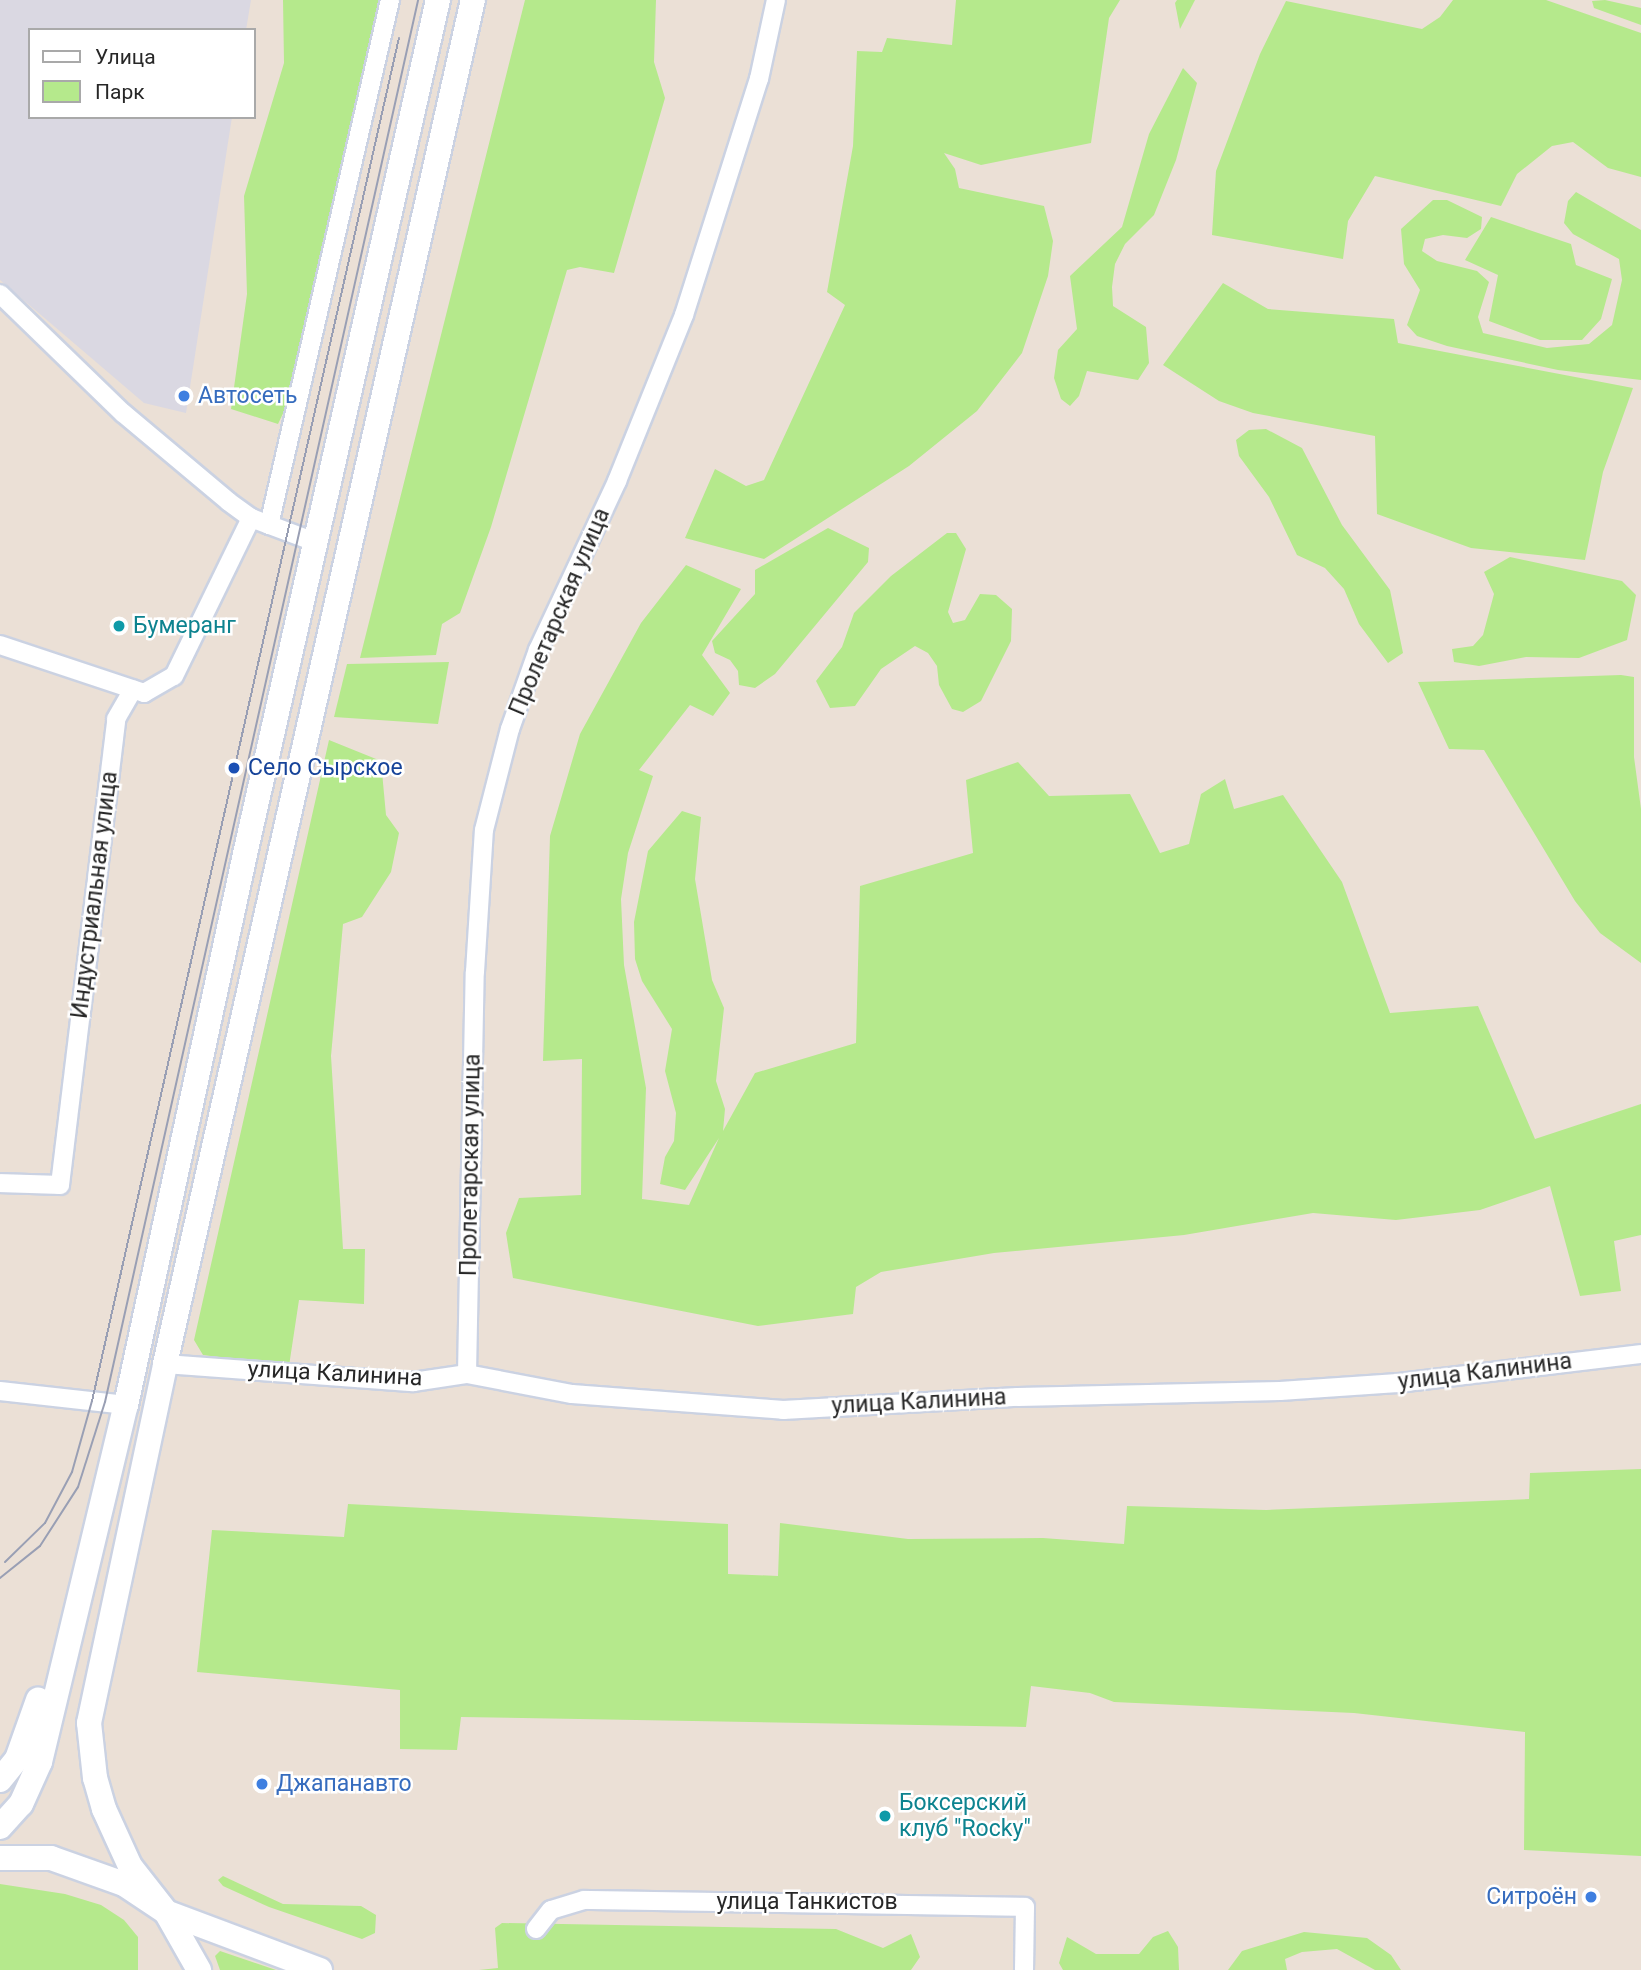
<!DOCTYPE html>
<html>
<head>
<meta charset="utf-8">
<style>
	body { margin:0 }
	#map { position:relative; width:1641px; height:1970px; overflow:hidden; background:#ebe0d6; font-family:Roboto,sans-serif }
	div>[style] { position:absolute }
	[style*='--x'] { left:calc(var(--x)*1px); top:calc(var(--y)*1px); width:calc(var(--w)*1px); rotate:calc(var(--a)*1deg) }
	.industrial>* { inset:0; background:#dad8e2 }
	.green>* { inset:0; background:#b5e98c }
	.roads { filter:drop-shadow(2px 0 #cbd2e2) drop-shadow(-2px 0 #cbd2e2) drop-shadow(0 2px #cbd2e2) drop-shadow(0 -2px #cbd2e2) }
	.street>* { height:18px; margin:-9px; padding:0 9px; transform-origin:9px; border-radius:9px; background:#fff }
	.secondary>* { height:24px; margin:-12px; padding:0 12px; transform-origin:12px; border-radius:12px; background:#fff }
	.tram>* { height:2px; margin:-1px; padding:0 1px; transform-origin:1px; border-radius:1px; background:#999fb4 }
	.dots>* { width:19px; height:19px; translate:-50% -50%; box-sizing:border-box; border:4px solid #fff; border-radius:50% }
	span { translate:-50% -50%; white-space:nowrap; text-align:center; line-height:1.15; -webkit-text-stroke:5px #fff; paint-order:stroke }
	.shop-label { font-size:23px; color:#366cbe }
	.left { translate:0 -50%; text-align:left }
	.right { translate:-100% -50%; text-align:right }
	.street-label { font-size:23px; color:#272727 }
	.culture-label { font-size:23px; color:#0d838f }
	.transit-label { font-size:23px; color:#164399 }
	.legend { position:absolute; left:28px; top:28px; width:228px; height:91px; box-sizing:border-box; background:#fff; border:2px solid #a9a9a9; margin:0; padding:9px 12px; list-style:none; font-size:21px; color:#272727 }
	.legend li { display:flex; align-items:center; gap:14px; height:35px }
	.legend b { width:35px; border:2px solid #a9a9a9 }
</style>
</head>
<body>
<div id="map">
	<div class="industrial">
		<div style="clip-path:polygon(0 0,251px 0,246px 30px,30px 30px,30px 117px,232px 117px,186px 413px,144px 403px,0 280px)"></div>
	</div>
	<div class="green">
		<div style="clip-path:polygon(283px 0,380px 0,330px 224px,287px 405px,278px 424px,231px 409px,247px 294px,244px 196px,284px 63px)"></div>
		<div style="clip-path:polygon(525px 0,656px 0,654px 62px,665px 98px,614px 273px,580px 267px,567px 270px,491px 527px,460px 613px,442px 624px,436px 655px,360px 658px)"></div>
		<div style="clip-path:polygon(956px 0,1120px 0,1109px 18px,1091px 143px,981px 165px,944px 153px,955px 169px,959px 188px,1044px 206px,1053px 241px,1048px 276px,1022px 353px,977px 411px,909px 466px,764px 559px,685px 538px,715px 469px,746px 486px,764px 480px,845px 305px,827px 292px,853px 146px,857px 51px,882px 52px,887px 38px,952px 45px)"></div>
		<div style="clip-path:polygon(1177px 0,1195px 0,1180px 29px,1175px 3px)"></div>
		<div style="clip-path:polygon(1453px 0,1546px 0,1641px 33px,1641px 177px,1608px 168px,1573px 142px,1552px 146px,1517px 174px,1501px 206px,1375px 176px,1348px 221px,1343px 259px,1212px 235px,1216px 171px,1260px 54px,1286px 1px,1422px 29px,1440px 17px)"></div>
		<div style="clip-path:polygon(1605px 0,1641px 8px,1641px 25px,1594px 8px,1592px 1px)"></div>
		<div style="clip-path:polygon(1183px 68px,1197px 83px,1176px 160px,1154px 215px,1125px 244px,1115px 264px,1112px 287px,1113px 306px,1146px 327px,1149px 363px,1138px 380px,1087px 371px,1079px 396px,1070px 406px,1061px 399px,1054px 378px,1058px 350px,1077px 329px,1070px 276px,1122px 227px,1149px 134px)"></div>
		<div style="clip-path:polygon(1576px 192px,1641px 230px,1641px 380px,1558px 370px,1447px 346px,1417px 336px,1407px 325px,1420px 290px,1404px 264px,1401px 229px,1433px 200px,1447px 200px,1482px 217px,1481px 229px,1467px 238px,1443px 235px,1425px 239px,1422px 251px,1437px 261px,1477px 271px,1489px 282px,1478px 317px,1483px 333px,1547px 348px,1589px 344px,1612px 325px,1622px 280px,1619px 259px,1573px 234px,1564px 223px,1568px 201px)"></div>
		<div style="clip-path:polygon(1491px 217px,1571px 244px,1576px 265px,1612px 279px,1601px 319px,1582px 340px,1540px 340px,1489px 321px,1498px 275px,1465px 260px)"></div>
		<div style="clip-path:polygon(1223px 283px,1268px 309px,1394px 319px,1398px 343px,1633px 388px,1603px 472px,1585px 560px,1471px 548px,1377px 514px,1375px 436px,1253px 413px,1219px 401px,1163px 365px)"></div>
		<div style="clip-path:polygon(1266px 429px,1302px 448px,1342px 525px,1390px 590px,1403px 653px,1388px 663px,1359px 624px,1344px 589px,1325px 568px,1297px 555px,1269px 497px,1239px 456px,1236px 440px,1249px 430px)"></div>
		<div style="clip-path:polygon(828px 528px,869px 548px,868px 562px,775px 674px,755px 688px,739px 685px,738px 671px,730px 660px,715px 653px,712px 641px,755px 594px,755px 570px)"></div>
		<div style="clip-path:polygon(947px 533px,956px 533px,966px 549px,948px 612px,953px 623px,965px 620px,980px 594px,996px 595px,1012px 609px,1011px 641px,981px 701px,963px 712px,952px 709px,939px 685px,937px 666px,928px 653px,915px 646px,881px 669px,855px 706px,830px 708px,816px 681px,842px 647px,854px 613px,891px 576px)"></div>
		<div style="clip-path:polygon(1510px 557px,1622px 581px,1636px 595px,1627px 640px,1579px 658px,1526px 657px,1479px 666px,1454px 662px,1452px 649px,1473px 646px,1483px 635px,1494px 594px,1484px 572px)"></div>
		<div style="clip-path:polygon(686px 565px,741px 589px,702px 655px,730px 693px,713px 716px,690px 705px,639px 770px,653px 776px,628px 853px,621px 899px,624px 965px,646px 1088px,642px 1199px,689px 1205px,719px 1138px,685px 1190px,660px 1184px,665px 1157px,674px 1141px,676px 1113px,665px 1071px,672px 1029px,642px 981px,635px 959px,634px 922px,648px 851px,682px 811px,701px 817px,695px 879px,712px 980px,724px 1008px,716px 1081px,725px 1109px,723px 1131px,755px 1073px,856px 1043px,860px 886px,973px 853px,966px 780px,1018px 762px,1049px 796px,1130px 794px,1160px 853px,1189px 844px,1201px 794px,1225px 779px,1234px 809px,1283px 795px,1342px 882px,1390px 1013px,1478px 1006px,1535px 1139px,1641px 1104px,1641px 1235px,1614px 1241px,1621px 1291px,1580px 1296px,1550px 1186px,1480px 1210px,1396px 1220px,1313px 1213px,1184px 1235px,994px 1253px,881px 1272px,856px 1287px,853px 1314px,758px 1326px,513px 1278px,506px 1233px,519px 1198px,581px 1195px,582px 1059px,543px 1061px,550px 836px,580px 734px,641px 623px)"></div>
		<div style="clip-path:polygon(449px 662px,438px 724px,334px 717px,347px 664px)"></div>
		<div style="clip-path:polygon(1621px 675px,1634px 677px,1634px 757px,1641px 809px,1641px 963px,1600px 933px,1575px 901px,1484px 750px,1449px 749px,1418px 682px)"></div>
		<div style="clip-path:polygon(329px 740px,381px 761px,386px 815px,399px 833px,391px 872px,362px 917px,343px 924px,331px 1056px,343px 1249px,365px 1249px,364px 1304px,299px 1300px,289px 1366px,203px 1355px,194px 1340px)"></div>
		<div style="clip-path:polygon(1641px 1469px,1641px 1856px,1524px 1850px,1525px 1732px,1354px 1713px,1114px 1702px,1090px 1693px,1031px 1686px,1026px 1727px,461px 1717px,457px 1750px,400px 1749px,400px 1690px,197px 1672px,212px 1530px,344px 1537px,348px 1504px,728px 1524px,728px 1574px,778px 1576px,780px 1523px,908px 1539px,1043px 1538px,1124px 1544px,1127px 1506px,1266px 1510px,1529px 1499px,1530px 1473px)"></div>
		<div style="clip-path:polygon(223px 1876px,283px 1904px,361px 1906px,376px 1915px,375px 1933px,362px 1939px,269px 1907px,223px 1886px,218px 1880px)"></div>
		<div style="clip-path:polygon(0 1884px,65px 1894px,101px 1905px,124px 1920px,138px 1937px,138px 1970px,0 1970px)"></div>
		<div style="clip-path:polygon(502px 1923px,836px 1929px,883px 1948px,911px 1934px,920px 1957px,911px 1970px,479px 1970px,498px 1968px,495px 1928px)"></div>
		<div style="clip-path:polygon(1168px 1931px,1178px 1947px,1179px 1970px,1063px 1970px,1059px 1963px,1067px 1937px,1096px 1954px,1139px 1954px,1153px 1937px)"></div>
		<div style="clip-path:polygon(1304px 1932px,1367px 1938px,1391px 1955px,1401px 1970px,1375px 1970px,1337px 1949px,1302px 1952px,1285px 1959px,1287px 1970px,1228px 1970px,1242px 1951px)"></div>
		<div style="clip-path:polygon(220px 1951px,276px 1970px,220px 1970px,215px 1956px)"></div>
	</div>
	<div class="roads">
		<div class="street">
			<div style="--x:0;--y:294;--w:171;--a:44.1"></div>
			<div style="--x:123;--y:413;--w:138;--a:40"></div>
			<div style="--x:229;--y:502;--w:27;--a:36"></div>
			<div style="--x:251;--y:518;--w:68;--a:20.6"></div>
			<div style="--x:269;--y:525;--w:539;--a:-77.02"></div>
			<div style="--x:0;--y:645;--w:152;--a:18.4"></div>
			<div style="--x:144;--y:693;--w:34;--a:-30"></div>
			<div style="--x:174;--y:676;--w:176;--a:-64"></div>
			<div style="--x:0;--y:1183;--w:60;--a:1.9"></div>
			<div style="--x:60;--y:1185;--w:469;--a:-83.1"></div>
			<div style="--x:116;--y:719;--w:34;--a:-60"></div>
			<div style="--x:165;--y:1364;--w:249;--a:4.2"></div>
			<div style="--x:413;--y:1382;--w:55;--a:-8.4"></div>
			<div style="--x:467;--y:1374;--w:107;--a:10.8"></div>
			<div style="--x:572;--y:1394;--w:212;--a:4.3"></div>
			<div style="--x:783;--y:1410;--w:235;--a:-3.2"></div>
			<div style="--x:1018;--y:1397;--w:262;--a:-1.3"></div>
			<div style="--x:1280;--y:1391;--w:118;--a:-3.9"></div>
			<div style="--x:1398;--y:1383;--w:245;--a:-6.8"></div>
			<div style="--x:467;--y:1374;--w:402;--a:-88.9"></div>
			<div style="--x:475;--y:972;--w:142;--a:-86.4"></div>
			<div style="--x:484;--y:830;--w:104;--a:-75.6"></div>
			<div style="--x:510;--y:729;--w:84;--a:-70.5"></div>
			<div style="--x:538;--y:650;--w:187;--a:-64.9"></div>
			<div style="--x:617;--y:481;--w:179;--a:-68"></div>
			<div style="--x:684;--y:315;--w:248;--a:-72.4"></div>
			<div style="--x:759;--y:79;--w:81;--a:-77.9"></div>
			<div style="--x:0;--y:1391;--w:127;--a:6.3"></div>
			<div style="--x:536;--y:1929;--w:24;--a:-52"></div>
			<div style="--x:551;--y:1910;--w:34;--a:-17"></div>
			<div style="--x:584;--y:1900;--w:441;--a:0.9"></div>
			<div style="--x:1025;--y:1907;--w:63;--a:90.9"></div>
		</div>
		<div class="secondary">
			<div style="--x:0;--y:1780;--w:27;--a:-51"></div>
			<div style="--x:17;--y:1759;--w:63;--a:-70.4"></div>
			<div style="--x:0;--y:1827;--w:31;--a:-48"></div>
			<div style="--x:21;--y:1804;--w:46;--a:-65.7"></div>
			<div style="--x:40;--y:1762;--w:367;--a:-76.5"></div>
			<div style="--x:126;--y:1405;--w:564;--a:-77.81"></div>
			<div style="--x:245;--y:854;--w:876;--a:-77.27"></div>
			<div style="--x:0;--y:1858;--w:51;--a:0"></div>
			<div style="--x:51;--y:1858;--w:77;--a:19.6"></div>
			<div style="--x:124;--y:1884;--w:50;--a:33.7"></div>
			<div style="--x:166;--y:1912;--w:67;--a:60.4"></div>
			<div style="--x:320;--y:1970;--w:165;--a:-159.4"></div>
			<div style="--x:166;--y:1912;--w:58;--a:-128"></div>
			<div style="--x:130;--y:1866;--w:63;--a:-114.5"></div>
			<div style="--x:104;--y:1809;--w:32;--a:-106"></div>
			<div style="--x:95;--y:1778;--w:55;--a:-96.2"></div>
			<div style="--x:89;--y:1723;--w:367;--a:-78"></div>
			<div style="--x:165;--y:1364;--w:1398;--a:-77.28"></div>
		</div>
	</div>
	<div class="tram">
		<div style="--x:5;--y:1562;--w:56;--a:-44.3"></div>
		<div style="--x:45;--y:1523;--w:58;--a:-62.1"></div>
		<div style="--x:72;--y:1472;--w:74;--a:-74.3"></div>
		<div style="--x:92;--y:1401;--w:1397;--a:-77.31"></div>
		<div style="--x:0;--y:1578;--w:51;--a:-38.7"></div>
		<div style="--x:40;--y:1546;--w:70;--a:-57.2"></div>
		<div style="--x:78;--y:1487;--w:89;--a:-72.4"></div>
		<div style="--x:105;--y:1402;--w:1437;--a:-77.41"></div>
	</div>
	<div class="dots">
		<div style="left:184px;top:396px;background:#3f7fe0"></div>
		<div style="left:119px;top:626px;background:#0f9aa8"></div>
		<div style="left:234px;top:768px;background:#1a4fb4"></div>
		<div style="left:262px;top:1784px;background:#3f7fe0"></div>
		<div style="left:885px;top:1816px;background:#0f9aa8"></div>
		<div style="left:1591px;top:1897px;background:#3f7fe0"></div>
	</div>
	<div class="shop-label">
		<span class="left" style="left:198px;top:396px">Автосеть</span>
		<span class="left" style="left:276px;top:1784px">Джапанавто</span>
		<span class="right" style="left:1577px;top:1897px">Ситроён</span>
	</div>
	<div class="street-label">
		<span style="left:560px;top:612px;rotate:-67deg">Пролетарская улица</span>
		<span style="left:95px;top:895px;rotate:-83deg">Индустриальная улица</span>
		<span style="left:471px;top:1165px;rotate:-89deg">Пролетарская улица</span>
		<span style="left:1485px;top:1372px;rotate:-7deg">улица Калинина</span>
		<span style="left:335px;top:1374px;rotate:3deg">улица Калинина</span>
		<span style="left:919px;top:1402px;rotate:-3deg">улица Калинина</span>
		<span style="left:807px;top:1902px">улица Танкистов</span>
	</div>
	<div class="culture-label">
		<span class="left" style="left:133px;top:626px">Бумеранг</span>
		<span class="left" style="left:899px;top:1816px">Боксерский<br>клуб "Rocky"</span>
	</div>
	<div class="transit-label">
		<span class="left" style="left:248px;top:768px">Село Сырское</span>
	</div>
	<ul class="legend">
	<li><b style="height:9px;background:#fff"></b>Улица</li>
	<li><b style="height:19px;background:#b5e98c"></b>Парк</li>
	</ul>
</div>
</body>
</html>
